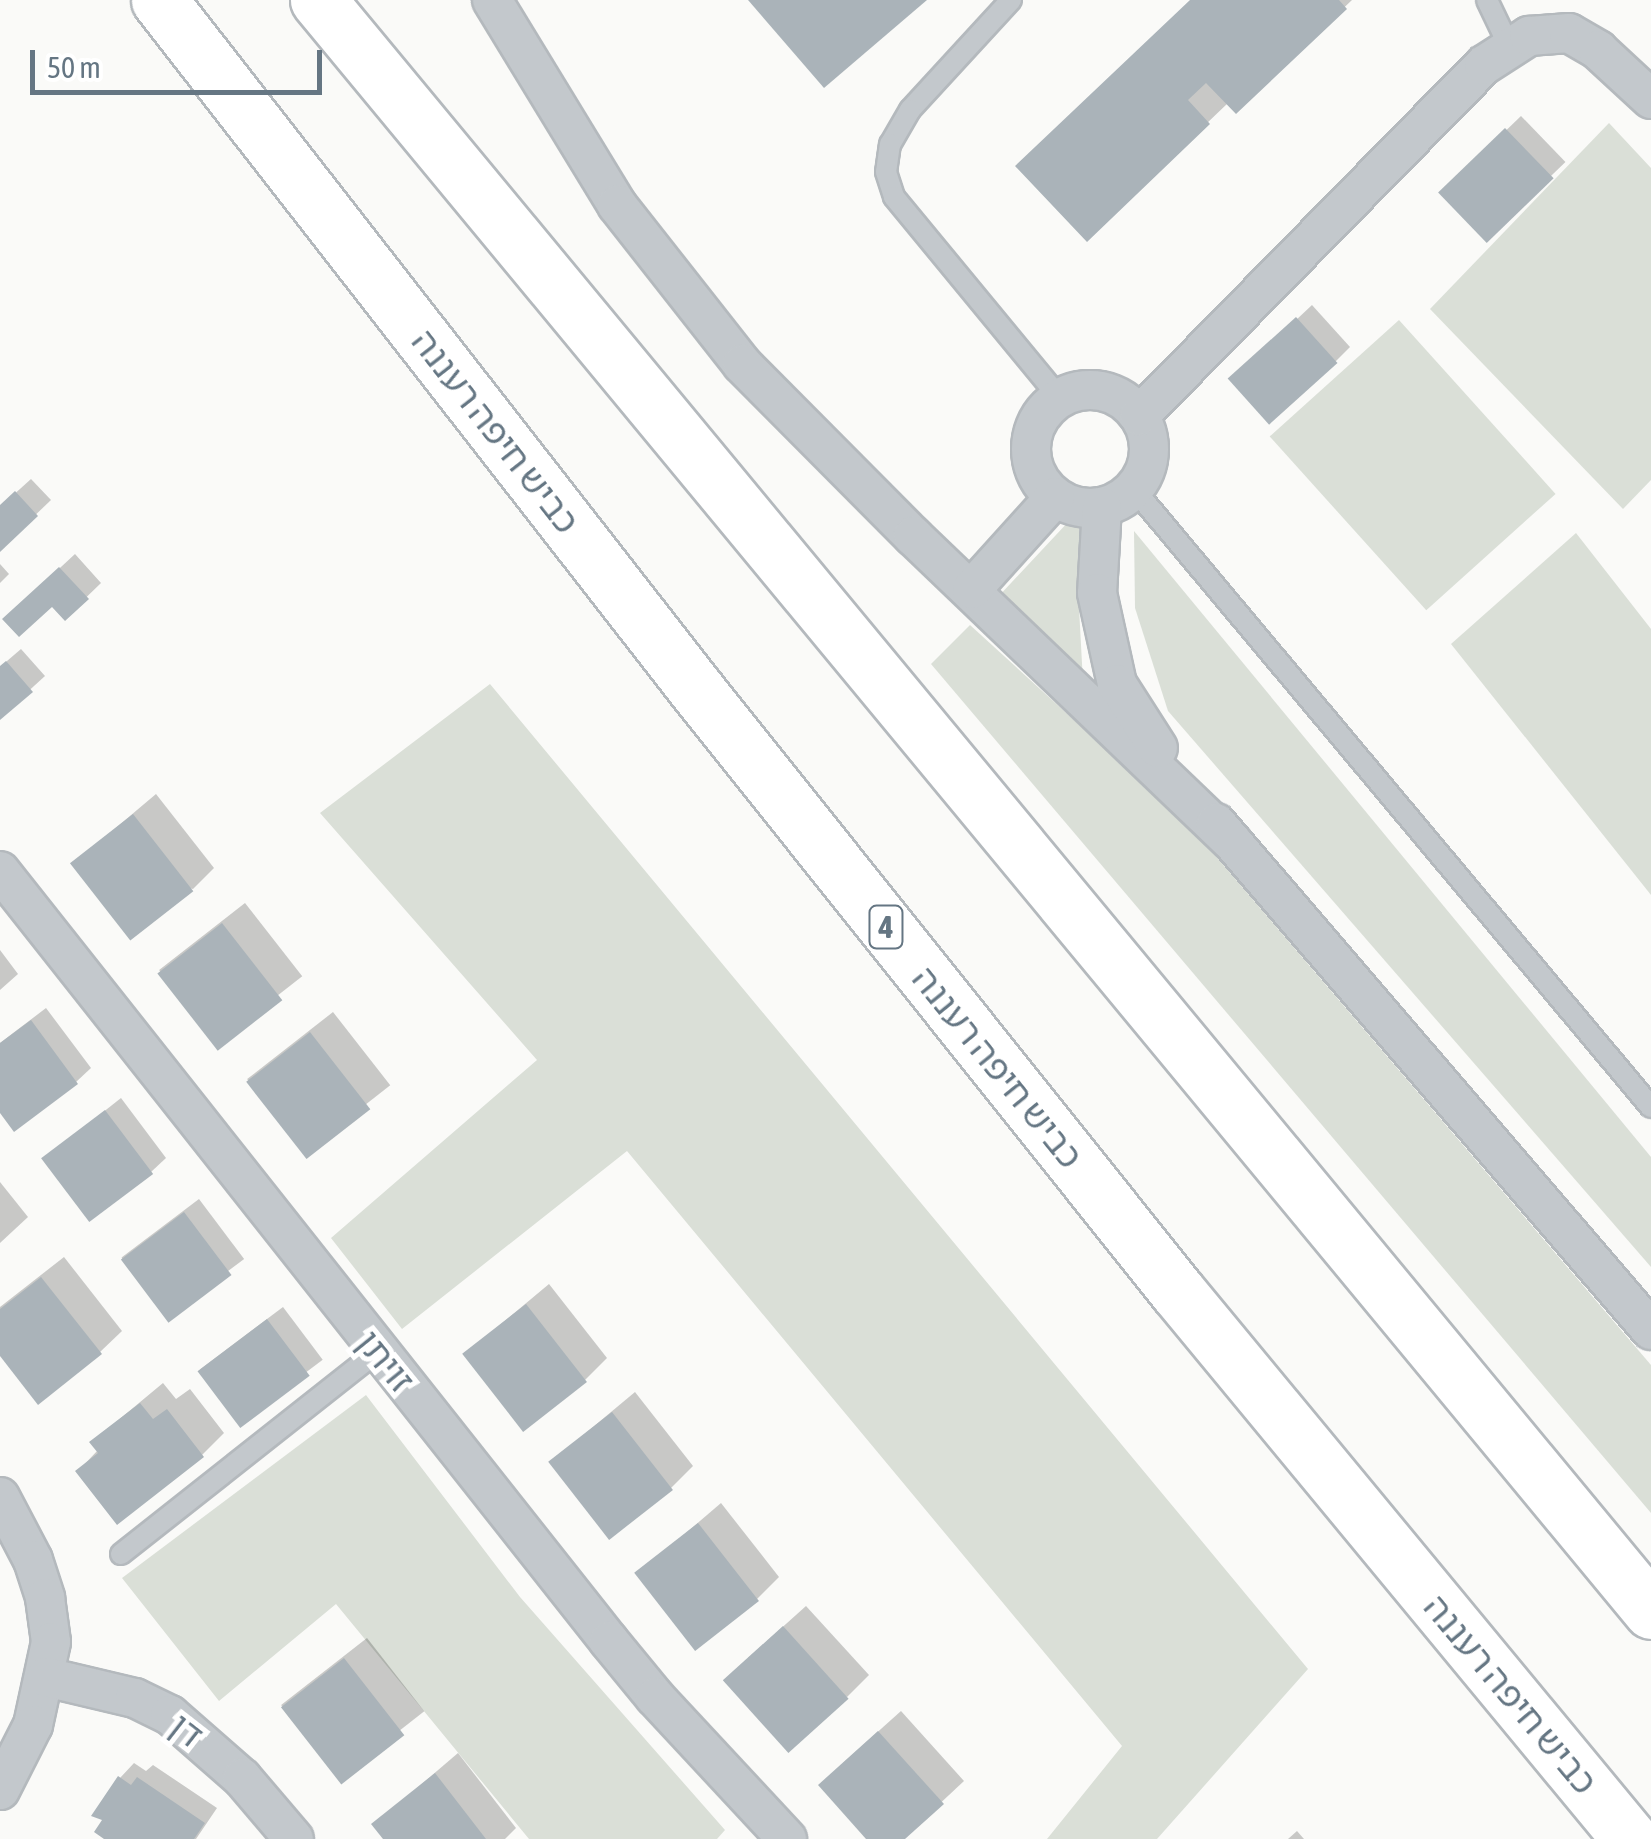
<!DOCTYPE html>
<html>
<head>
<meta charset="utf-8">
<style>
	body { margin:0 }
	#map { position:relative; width:1651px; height:1839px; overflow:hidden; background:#fafaf8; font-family:"Asap Condensed","Noto Sans Hebrew",sans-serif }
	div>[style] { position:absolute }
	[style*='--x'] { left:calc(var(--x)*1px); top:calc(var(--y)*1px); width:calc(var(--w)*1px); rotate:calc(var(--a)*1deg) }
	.green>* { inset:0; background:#dadfd7; transform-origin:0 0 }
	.shadow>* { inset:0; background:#0003; transform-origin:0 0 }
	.building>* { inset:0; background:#aab3b9; transform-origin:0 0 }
	.roads { filter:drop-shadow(2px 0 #b4b9bd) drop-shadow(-2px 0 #b4b9bd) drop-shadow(0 2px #b4b9bd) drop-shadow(0 -2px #b4b9bd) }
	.lane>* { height:20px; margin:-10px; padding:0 10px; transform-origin:10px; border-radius:10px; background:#c3c8cc }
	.street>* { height:38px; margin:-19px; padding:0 19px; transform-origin:19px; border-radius:19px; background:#c3c8cc }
	.street>.ring { margin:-19px; padding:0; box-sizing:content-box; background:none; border:38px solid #c3c8cc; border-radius:50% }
	.highway>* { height:55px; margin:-27.5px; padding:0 27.5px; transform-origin:27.5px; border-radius:27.5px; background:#fff }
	span { translate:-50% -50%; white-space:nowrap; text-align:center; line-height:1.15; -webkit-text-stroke:10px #fff; paint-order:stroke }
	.shield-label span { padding:2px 8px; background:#fff; border:2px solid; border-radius:8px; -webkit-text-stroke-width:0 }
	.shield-label { font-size:32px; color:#657683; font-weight:700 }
	.street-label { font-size:35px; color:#657683 }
	.scale { position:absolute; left:30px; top:50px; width:292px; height:45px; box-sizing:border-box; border:5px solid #657683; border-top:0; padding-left:12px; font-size:30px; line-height:35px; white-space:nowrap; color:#657683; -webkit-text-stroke:8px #fff; paint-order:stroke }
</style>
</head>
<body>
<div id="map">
	<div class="green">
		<div style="clip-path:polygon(1609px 123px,1651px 168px,1651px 480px,1623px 509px,1430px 309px)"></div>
		<div style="left:1399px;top:320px;width:234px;height:174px;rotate:48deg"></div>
		<div style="clip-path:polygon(1084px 505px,1078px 589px,1083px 682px,997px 598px)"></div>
		<div style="clip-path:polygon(1134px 531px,1651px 1157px,1651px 1267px,1168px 711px,1135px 608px)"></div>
		<div style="clip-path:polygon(1576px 533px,1651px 629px,1651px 895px,1451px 644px)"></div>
		<div style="clip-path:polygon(970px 625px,1191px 827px,1651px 1365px,1651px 1513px,931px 664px)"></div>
		<div style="clip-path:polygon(490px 684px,1308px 1669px,1157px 1839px,1047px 1839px,1122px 1746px,627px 1151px,402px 1329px,331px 1238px,537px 1060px,320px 813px)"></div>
		<div style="clip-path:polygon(366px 1395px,520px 1597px,725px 1830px,717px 1839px,529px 1839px,336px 1604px,219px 1701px,122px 1578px)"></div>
	</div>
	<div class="shadow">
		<div style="clip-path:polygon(1192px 0,1352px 0,1236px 111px,1228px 103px,1087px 238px)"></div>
		<div style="left:1521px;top:116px;width:64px;height:111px;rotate:46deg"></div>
		<div style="clip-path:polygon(1312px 305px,1350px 347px,1336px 361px,1247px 366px)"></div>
		<div style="clip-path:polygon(31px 479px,51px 500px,0 549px,0 507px)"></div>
		<div style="clip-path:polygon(75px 554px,101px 583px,65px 618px,52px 603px,20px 605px)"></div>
		<div style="clip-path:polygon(0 564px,9px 574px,0 583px)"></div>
		<div style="clip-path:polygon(21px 649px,45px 676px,0 717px,0 667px)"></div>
		<div style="clip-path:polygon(156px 794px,214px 868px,193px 889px,73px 864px)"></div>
		<div style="left:245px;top:903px;width:93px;height:109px;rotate:52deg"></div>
		<div style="clip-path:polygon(0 950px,18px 974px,0 990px)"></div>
		<div style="clip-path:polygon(46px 1008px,91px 1068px,76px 1082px,0 1109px,0 1043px)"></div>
		<div style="left:333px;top:1012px;width:93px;height:109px;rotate:52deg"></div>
		<div style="clip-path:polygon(121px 1098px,166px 1158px,151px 1172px,45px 1158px)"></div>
		<div style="clip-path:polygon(0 1182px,28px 1217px,0 1243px)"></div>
		<div style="left:199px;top:1199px;width:75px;height:97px;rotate:53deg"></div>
		<div style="clip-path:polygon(64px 1257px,122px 1331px,100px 1352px,0 1352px,0 1307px)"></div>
		<div style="clip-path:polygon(549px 1284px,607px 1358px,585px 1380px,465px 1354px)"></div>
		<div style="left:283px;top:1307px;width:66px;height:104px;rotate:53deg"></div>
		<div style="clip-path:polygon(163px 1383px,176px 1399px,190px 1389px,224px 1433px,202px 1455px,78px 1471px,98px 1450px,92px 1442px)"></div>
		<div style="clip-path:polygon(635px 1392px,693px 1466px,671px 1488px,551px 1462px)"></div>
		<div style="clip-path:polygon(721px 1503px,779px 1577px,757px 1599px,638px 1574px)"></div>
		<div style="clip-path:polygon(806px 1606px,869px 1675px,847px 1697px,748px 1658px)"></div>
		<div style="left:367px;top:1638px;width:93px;height:109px;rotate:52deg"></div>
		<div style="clip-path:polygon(901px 1711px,964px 1781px,902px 1839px,869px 1839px,843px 1763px)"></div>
		<div style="clip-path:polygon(458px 1753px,516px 1828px,505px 1839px,386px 1839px,375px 1824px)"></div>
		<div style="clip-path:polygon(134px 1763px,146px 1771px,153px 1765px,217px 1808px,196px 1839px,108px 1839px,106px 1818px,120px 1778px)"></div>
		<div style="clip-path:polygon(1297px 1831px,1304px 1839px,1288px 1839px)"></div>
	</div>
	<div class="building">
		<div style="clip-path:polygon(748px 0,927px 0,824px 88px)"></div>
		<div style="clip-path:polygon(1190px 0,1339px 0,1347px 9px,1236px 114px,1206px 83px,1188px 100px,1210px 124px,1087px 242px,1015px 166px)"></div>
		<div style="left:1505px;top:128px;width:70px;height:93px;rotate:46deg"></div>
		<div style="left:1296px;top:317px;width:62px;height:92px;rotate:48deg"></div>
		<div style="clip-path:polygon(15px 491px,38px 516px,0 552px,0 505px)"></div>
		<div style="clip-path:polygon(59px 567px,89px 599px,65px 621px,52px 607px,19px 637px,2px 619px)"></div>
		<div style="clip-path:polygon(6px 661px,33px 692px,0 720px,0 666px)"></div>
		<div style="left:133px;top:814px;width:98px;height:80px;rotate:52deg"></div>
		<div style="left:222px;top:923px;width:98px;height:82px;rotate:52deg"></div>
		<div style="clip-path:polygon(31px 1020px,78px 1084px,14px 1132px,0 1113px,0 1043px)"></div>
		<div style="left:310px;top:1032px;width:98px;height:81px;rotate:52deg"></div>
		<div style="left:105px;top:1110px;width:80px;height:80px;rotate:53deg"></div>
		<div style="left:184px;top:1212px;width:79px;height:79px;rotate:53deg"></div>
		<div style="clip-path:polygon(41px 1277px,102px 1354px,38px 1405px,0 1356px,0 1309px)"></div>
		<div style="left:526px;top:1304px;width:99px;height:81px;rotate:52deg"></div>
		<div style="left:267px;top:1319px;width:71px;height:87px;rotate:53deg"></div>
		<div style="clip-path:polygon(140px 1403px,153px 1419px,167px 1409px,204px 1457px,117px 1525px,75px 1471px,98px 1453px,89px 1442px)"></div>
		<div style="left:612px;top:1412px;width:99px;height:81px;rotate:52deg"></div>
		<div style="left:698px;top:1523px;width:99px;height:81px;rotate:52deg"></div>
		<div style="left:783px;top:1626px;width:98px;height:81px;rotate:48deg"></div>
		<div style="left:344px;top:1658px;width:98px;height:80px;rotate:52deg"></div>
		<div style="clip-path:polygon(878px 1731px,944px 1804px,905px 1839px,866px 1839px,818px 1785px)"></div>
		<div style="clip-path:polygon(435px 1773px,486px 1839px,383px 1839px,371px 1824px)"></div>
		<div style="clip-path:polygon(118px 1776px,131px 1785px,137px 1777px,205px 1823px,194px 1839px,104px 1839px,94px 1832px,102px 1820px,91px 1816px)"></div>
	</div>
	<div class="roads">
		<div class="lane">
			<div style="--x:1011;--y:0;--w:149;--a:132.6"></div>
			<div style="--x:910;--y:110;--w:39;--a:120"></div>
			<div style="--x:890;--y:144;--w:28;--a:98"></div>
			<div style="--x:886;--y:172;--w:26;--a:72"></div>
			<div style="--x:894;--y:197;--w:259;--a:50.5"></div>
			<div style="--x:1487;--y:0;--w:53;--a:64.4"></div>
			<div style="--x:1133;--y:488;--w:807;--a:50.08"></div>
			<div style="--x:121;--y:1554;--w:328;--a:-38.3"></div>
		</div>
		<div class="street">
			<div style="--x:492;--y:0;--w:240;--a:58.6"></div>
			<div style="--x:617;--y:205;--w:202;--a:51.8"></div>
			<div style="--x:742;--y:364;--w:243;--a:45.2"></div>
			<div style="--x:913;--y:536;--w:442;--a:43.8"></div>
			<div class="ring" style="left:1031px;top:390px;width:80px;height:80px"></div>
			<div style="--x:1139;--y:416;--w:492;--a:-45.5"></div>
			<div style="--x:1484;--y:65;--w:54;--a:-32.8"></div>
			<div style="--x:1529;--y:36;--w:40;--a:-4.3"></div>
			<div style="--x:1569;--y:33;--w:34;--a:30"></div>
			<div style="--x:1598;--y:50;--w:72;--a:42.8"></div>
			<div style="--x:1102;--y:507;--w:86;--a:93.3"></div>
			<div style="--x:1097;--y:593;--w:93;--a:77.6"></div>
			<div style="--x:1117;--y:684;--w:76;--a:57.4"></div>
			<div style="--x:972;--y:589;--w:124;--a:-47.9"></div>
			<div style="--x:1216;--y:823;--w:668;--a:49.37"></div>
			<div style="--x:0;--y:871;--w:982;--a:51.66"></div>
			<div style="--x:609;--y:1641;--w:72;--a:50.6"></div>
			<div style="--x:655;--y:1697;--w:194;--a:47.1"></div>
			<div style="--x:0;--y:1497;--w:71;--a:62.4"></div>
			<div style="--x:33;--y:1560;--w:40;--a:72"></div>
			<div style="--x:45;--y:1598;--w:44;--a:82.2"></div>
			<div style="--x:51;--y:1642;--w:85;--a:102.2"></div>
			<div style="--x:33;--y:1725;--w:73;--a:116.9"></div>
			<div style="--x:46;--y:1677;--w:91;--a:13.3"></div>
			<div style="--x:135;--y:1698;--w:39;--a:26"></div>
			<div style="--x:170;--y:1715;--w:96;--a:41.2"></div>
			<div style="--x:242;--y:1778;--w:80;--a:49.6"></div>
		</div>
		<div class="highway">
			<div style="--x:159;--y:0;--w:874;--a:52.07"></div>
			<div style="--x:696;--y:689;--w:771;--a:51.38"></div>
			<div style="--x:1177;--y:1291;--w:711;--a:50.42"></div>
			<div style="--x:318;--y:0;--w:2091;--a:50.39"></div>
		</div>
	</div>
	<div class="shield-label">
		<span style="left:886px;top:927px">4</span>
	</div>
	<div class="street-label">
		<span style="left:496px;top:431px;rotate:52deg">כביש חיפה רעננה</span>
		<span style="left:998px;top:1067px;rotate:51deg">כביש חיפה רעננה</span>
		<span style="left:386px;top:1361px;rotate:51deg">זויתן</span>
		<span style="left:1511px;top:1694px;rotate:50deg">כביש חיפה רעננה</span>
		<span style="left:187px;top:1730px;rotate:38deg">דן</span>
	</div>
	<div class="scale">50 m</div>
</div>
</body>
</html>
